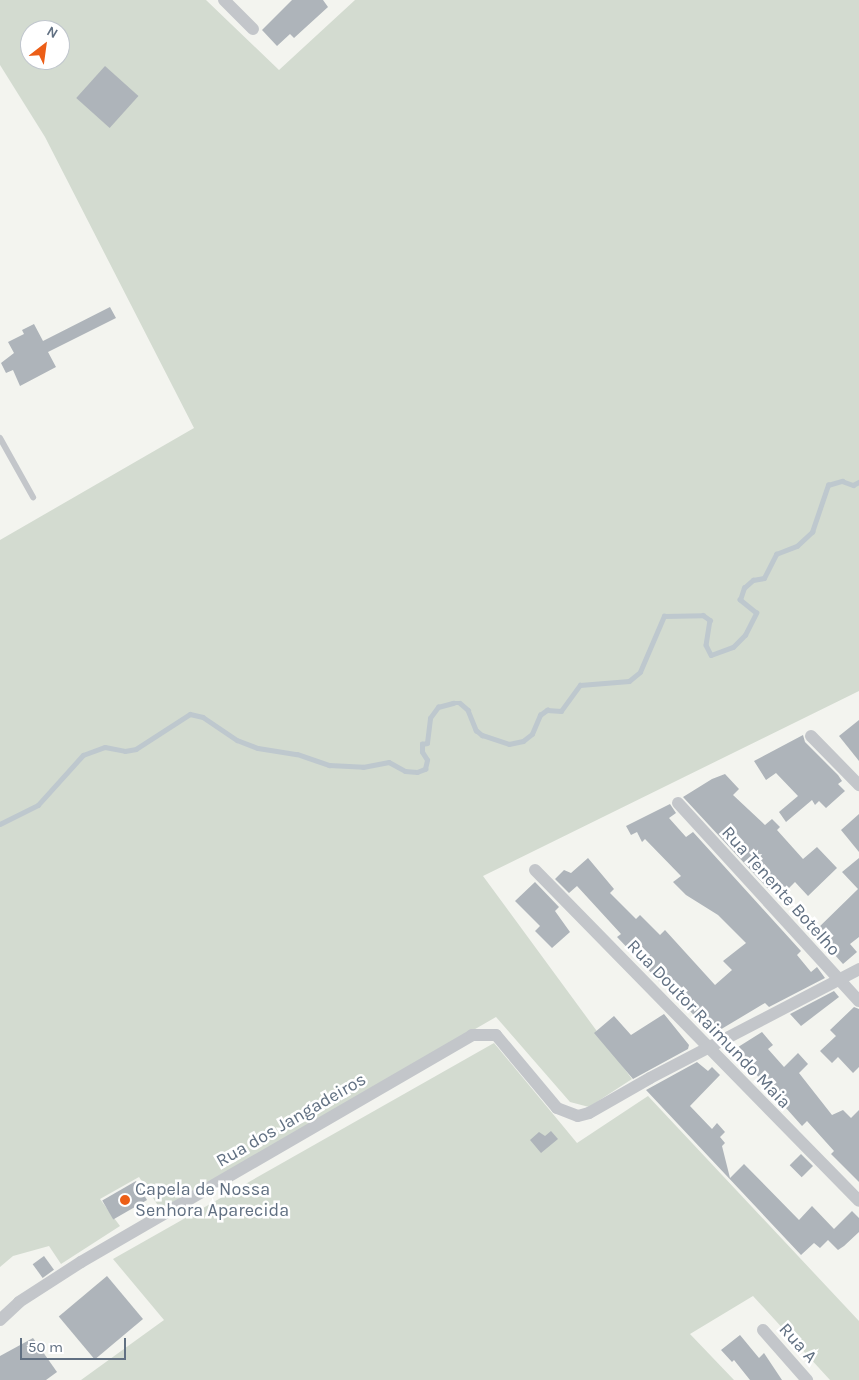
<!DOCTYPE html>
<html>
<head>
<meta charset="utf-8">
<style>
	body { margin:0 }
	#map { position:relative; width:859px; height:1380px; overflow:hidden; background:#f3f4ef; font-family:Karla,sans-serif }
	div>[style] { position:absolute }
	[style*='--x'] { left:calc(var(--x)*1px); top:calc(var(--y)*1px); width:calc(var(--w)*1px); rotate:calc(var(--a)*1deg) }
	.green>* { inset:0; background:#d3dbd0 }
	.stream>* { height:4.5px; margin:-2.25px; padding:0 2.25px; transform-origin:2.25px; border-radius:2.25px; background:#bec8ce }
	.building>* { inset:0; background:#aeb4ba; transform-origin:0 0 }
	.lane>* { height:6px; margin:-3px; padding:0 3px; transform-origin:3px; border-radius:3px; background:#c3c6ca }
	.street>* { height:12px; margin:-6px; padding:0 6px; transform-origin:6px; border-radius:6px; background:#c3c6ca }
	.dots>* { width:14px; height:14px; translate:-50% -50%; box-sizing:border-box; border:2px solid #fff; border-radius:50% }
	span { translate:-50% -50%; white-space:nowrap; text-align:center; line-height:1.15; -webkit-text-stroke:5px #fff; paint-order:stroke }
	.street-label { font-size:18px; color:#617082 }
	.poi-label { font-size:18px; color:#617082 }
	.left { translate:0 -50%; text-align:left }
	.north { position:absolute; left:20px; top:20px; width:50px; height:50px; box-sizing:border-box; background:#fff; border:1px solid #c0c6cd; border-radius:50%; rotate:30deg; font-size:14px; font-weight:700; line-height:20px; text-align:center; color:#617082 }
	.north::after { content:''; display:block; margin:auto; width:18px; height:22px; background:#ec5e17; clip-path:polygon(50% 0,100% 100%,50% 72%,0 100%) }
	.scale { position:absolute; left:20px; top:1338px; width:106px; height:22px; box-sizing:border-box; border:2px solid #617082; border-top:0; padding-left:6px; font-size:15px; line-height:18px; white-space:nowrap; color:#617082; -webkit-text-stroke:4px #fff; paint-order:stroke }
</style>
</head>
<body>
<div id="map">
	<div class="green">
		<div style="clip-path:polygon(evenodd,0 0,206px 0,279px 70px,355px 0,859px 0,859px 691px,483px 876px,632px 1079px,589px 1107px,570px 1102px,496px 1017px,161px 1210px,139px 1177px,100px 1199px,120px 1226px,61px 1264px,49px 1246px,13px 1256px,0 1267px,0 540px,194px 428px,45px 137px,0 65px,0 0,30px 30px,60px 30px,60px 60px,30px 60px,30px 30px)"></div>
		<div style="clip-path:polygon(494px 1043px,577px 1143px,648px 1096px,859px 1321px,859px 1380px,830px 1380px,753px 1296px,690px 1334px,734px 1380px,81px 1380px,164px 1320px,113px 1259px)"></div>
	</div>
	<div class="stream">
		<div style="--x:0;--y:824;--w:42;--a:-26.6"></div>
		<div style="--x:38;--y:805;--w:67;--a:-48"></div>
		<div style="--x:83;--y:755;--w:23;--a:-20"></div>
		<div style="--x:105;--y:747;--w:20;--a:11"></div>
		<div style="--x:125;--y:751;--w:11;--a:-10"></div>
		<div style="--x:136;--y:749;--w:64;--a:-32.9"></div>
		<div style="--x:190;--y:714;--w:13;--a:13"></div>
		<div style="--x:203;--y:717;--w:41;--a:34.1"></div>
		<div style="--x:237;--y:740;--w:22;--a:21"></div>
		<div style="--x:258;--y:748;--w:39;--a:9"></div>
		<div style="--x:297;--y:754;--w:34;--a:19"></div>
		<div style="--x:329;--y:765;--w:34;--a:3"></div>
		<div style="--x:363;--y:767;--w:26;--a:-11"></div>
		<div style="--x:389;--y:762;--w:18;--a:29"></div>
		<div style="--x:405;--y:771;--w:12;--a:5"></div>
		<div style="--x:417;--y:772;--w:9;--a:-21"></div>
		<div style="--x:425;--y:769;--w:9;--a:-77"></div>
		<div style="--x:427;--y:760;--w:9;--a:-122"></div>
		<div style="--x:422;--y:752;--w:8;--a:-90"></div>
		<div style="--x:422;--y:744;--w:5;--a:-11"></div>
		<div style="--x:427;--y:743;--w:25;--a:-83"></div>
		<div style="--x:430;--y:718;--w:14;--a:-54"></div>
		<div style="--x:438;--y:707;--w:16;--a:-15"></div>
		<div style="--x:453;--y:703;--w:7;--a:0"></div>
		<div style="--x:460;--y:703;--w:11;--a:41"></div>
		<div style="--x:468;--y:710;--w:22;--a:68"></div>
		<div style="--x:476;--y:730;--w:8;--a:40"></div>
		<div style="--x:482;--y:735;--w:28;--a:18"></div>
		<div style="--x:509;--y:744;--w:14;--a:-12"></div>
		<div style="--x:523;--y:741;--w:11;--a:-38"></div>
		<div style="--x:532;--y:734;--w:21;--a:-67"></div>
		<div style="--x:540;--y:715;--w:9;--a:-36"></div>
		<div style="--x:547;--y:710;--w:14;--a:4"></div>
		<div style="--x:561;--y:711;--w:32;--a:-54"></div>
		<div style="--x:580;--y:685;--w:49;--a:-4.7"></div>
		<div style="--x:629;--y:681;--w:14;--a:-39"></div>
		<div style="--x:640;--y:672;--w:61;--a:-66.8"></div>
		<div style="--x:664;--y:616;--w:39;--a:-1"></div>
		<div style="--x:703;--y:615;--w:9;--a:36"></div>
		<div style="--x:710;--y:620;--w:25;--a:99"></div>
		<div style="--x:706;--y:645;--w:11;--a:63"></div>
		<div style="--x:711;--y:655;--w:23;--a:-20"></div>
		<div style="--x:733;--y:647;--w:17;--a:-45"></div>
		<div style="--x:745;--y:635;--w:25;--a:-63"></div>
		<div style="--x:756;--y:613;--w:21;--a:-141"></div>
		<div style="--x:740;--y:600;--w:13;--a:-72"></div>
		<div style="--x:744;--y:588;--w:12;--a:-42"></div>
		<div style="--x:753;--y:580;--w:11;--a:-10"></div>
		<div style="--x:764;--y:578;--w:27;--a:-63"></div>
		<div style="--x:776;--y:554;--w:22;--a:-21"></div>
		<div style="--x:797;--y:546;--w:21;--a:-43"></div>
		<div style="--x:812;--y:532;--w:50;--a:-71.2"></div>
		<div style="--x:828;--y:485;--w:15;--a:-16"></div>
		<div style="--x:842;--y:481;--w:12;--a:20"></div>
		<div style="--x:853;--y:485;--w:7;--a:-27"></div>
	</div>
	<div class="building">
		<div style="clip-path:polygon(292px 0,323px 0,328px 7px,294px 38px,290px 34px,277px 46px,262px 30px)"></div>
		<div style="left:105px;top:66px;width:45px;height:43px;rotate:42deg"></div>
		<div style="clip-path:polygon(110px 307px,116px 318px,48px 352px,56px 367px,20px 386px,13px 370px,6px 373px,1px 363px,14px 353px,8px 342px,24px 334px,22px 330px,34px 324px,43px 341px)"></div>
		<div style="clip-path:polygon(859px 720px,859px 761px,839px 736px)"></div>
		<div style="clip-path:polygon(803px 735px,805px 742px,838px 775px,842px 781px,838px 784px,845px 791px,826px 808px,819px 801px,815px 805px,812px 800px,786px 822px,779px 812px,798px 796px,776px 773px,766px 780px,754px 761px)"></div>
		<div style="clip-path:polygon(725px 774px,739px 789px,733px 795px,765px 825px,772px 819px,780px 827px,777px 830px,803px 859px,817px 847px,837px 868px,808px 896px,795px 882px,780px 897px,773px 889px,770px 891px,683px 797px,712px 779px)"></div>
		<div style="clip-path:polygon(670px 804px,676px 813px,669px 818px,686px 837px,693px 832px,801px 951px,797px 955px,811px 972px,817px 967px,825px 978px,769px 1007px,765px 1003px,713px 1034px,703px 1016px,699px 1020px,658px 980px,617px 937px,621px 934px,577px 886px,569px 893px,555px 879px,564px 870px,571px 873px,588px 858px,614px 889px,610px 893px,636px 919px,640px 915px,660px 935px,665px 930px,715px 985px,732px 970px,723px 961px,746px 943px,718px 915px,686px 895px,673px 882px,681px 876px,645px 839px,642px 842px,637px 832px,631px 835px,626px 826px)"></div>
		<div style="clip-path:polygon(859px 814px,859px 852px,841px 830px)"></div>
		<div style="clip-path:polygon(859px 858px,859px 937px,850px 944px,857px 952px,843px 964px,814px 932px,858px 889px,842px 872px)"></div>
		<div style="clip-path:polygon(535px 882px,559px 907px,555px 911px,570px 932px,552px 948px,535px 931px,540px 926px,515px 901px)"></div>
		<div style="clip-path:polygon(834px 991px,839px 997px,801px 1026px,790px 1014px)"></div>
		<div style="clip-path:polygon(854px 1007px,859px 1009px,859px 1067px,853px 1073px,838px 1057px,832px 1063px,820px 1051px,836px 1036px,830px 1030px)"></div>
		<div style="clip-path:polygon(664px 1014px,689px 1045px,688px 1049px,633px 1079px,594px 1033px,614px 1016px,631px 1035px)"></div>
		<div style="clip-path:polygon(762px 1032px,773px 1045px,768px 1049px,784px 1067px,798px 1053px,808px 1064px,799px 1073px,832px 1115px,843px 1110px,851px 1118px,859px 1110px,859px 1182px,831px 1154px,834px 1151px,807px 1121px,802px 1126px,755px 1073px,751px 1076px,727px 1054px)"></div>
		<div style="clip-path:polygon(697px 1062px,708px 1071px,712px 1067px,720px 1075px,690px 1106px,712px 1129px,717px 1123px,725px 1132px,720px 1137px,725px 1143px,722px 1146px,730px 1178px,744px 1164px,799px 1220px,812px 1206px,834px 1229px,852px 1211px,859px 1218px,859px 1232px,844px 1246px,838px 1250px,828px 1240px,820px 1248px,814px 1243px,801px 1255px,646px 1090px)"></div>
		<div style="clip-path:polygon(551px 1131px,558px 1139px,541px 1153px,530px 1140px,539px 1132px,545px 1136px)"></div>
		<div style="left:801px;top:1154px;width:17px;height:16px;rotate:45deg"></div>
		<div style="left:136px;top:1181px;width:22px;height:39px;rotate:60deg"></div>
		<div style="left:44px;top:1256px;width:17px;height:14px;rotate:54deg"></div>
		<div style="left:107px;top:1276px;width:56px;height:63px;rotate:50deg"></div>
		<div style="clip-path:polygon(740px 1335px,759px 1358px,764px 1353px,782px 1380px,750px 1380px,734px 1360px,732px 1362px,721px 1350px)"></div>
		<div style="clip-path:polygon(33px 1338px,57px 1372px,46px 1380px,0 1380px,0 1356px)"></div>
	</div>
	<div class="lane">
		<div style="--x:0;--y:438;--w:68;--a:60.8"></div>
	</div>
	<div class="street">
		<div style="--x:224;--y:0;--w:41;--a:45"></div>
		<div style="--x:811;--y:736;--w:69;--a:45.6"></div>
		<div style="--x:678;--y:803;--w:268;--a:47.6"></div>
		<div style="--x:535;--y:870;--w:463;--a:45.6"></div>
		<div style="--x:0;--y:1320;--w:26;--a:-43"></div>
		<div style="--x:19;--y:1302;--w:74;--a:-32.8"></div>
		<div style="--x:81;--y:1262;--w:452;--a:-30.1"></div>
		<div style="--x:472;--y:1035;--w:24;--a:0"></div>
		<div style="--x:496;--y:1035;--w:95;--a:50.1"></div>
		<div style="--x:557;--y:1108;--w:22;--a:21"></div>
		<div style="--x:578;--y:1116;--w:11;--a:-15"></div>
		<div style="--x:589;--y:1113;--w:70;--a:-29.8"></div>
		<div style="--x:650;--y:1078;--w:236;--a:-27.5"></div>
		<div style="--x:763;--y:1330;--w:67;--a:48.7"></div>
	</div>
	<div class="dots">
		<div style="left:125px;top:1200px;background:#ec5e17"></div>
	</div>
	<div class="street-label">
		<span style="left:781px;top:891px;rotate:48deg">Rua Tenente Botelho</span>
		<span style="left:709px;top:1024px;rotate:46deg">Rua Doutor Raimundo Maia</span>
		<span style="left:291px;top:1120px;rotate:-30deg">Rua dos Jangadeiros</span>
		<span style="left:798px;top:1343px;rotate:48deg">Rua A</span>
	</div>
	<div class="poi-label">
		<span class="left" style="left:135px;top:1200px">Capela de Nossa<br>Senhora Aparecida</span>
	</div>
	<div class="north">N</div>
	<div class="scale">50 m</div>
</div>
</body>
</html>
